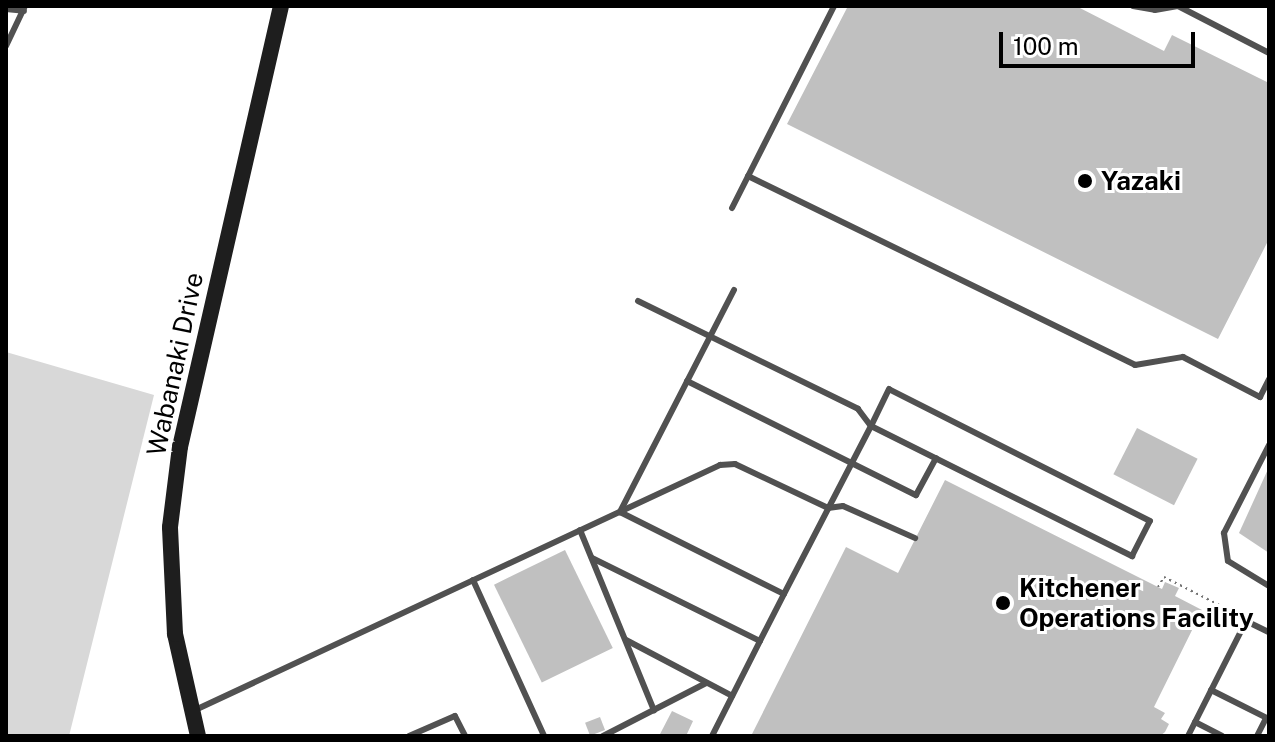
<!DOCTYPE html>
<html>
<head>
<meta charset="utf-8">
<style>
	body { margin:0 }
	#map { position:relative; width:1275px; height:742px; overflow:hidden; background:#fff; font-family:"Public Sans",sans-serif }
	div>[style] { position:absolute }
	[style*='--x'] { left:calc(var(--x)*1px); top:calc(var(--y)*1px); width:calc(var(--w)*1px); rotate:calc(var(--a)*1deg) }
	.green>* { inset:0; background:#d8d8d8 }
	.building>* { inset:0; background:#c0c0c0; transform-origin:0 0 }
	.path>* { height:2px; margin-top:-1px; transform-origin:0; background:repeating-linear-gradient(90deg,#737373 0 2px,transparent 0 6px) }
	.lane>* { height:6px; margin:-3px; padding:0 3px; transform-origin:3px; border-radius:3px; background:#515151 }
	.secondary>* { height:16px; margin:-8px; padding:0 8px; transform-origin:8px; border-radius:8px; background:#1e1e1e }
	.dots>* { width:22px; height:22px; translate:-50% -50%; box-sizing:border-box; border:4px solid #fff; border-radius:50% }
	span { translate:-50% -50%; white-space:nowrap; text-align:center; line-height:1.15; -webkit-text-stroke:6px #fff; paint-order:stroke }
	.poi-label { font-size:26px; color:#000; font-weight:700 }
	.left { translate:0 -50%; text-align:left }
	.street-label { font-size:26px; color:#000 }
	.frame { position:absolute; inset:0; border:8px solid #000; pointer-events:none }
	.scale { position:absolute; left:999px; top:32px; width:196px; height:36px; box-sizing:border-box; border:4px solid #000; border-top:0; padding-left:10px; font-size:24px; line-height:28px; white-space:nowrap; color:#000; -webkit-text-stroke:6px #fff; paint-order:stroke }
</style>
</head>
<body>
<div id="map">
	<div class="green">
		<div style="clip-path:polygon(6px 352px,154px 395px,69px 736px,6px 736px)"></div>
	</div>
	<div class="building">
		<div style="clip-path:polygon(848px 6px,1076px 6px,1164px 51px,1172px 35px,1269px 83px,1269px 239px,1218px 339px,787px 124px)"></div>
		<div style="left:1137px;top:428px;width:68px;height:52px;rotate:27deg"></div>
		<div style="clip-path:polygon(1269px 467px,1269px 553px,1239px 533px)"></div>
		<div style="clip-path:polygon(945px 480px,1162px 589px,1165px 582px,1179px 588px,1175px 596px,1202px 610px,1154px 707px,1165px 713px,1161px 719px,1169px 724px,1165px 732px,1160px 736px,751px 736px,846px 547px,898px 573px)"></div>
		<div style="left:565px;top:550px;width:109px;height:79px;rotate:64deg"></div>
		<div style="clip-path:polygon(672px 711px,693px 721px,686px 736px,659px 736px)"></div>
		<div style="left:600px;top:717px;width:14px;height:16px;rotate:69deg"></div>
	</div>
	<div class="path">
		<div style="--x:1158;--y:587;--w:12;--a:-59"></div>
		<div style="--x:1164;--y:577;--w:84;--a:26.9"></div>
	</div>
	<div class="lane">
		<div style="--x:1133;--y:6;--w:22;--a:10"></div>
		<div style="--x:1155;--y:10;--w:23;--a:-10"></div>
		<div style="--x:1178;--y:6;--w:102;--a:27.3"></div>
		<div style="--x:6;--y:9;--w:18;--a:6"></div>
		<div style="--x:6;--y:46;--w:44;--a:-64.6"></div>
		<div style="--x:748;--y:176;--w:431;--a:26"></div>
		<div style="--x:1135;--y:365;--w:49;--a:-9.5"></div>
		<div style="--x:1183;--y:357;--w:87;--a:27.5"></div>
		<div style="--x:1260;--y:397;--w:20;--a:-63"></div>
		<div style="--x:732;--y:208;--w:226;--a:-63.2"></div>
		<div style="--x:734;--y:290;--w:250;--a:117.2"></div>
		<div style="--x:620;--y:512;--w:183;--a:26.6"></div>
		<div style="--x:638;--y:301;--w:245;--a:26.1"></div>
		<div style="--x:858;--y:409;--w:21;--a:53"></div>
		<div style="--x:871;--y:426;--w:292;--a:26.5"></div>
		<div style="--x:1132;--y:556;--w:39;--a:-63"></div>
		<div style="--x:1150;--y:521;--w:292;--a:-153.2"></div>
		<div style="--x:889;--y:389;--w:41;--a:115.9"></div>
		<div style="--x:871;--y:426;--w:189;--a:117.4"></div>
		<div style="--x:784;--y:594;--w:53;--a:117.1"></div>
		<div style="--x:760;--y:641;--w:106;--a:116.8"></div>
		<div style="--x:687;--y:381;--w:256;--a:26.5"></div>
		<div style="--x:916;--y:495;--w:42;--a:-61.6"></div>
		<div style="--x:1269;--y:445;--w:99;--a:117.1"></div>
		<div style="--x:1224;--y:533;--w:28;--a:82"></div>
		<div style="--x:1228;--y:561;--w:48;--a:31.4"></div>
		<div style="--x:580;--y:530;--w:195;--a:67.7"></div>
		<div style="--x:592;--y:558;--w:187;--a:26.3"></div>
		<div style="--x:473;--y:580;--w:171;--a:65.5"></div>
		<div style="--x:626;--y:640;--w:120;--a:27.8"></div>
		<div style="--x:1211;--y:690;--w:65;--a:26.6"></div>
		<div style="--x:193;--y:711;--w:582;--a:-25.02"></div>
		<div style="--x:720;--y:465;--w:15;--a:-4"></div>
		<div style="--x:735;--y:464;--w:103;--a:25.3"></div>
		<div style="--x:828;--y:508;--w:15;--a:-8"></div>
		<div style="--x:843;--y:506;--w:79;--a:24"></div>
		<div style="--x:1195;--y:722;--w:30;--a:27"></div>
		<div style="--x:409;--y:736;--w:50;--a:-23.5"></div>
		<div style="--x:455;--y:716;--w:22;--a:63"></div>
		<div style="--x:603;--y:736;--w:116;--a:-27.2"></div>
		<div style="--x:1188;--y:736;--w:129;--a:-63.2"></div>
		<div style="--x:1246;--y:621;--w:25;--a:26"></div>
		<div style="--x:1257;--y:736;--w:20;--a:-63"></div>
	</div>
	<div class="secondary">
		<div style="--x:198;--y:736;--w:105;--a:-102.7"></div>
		<div style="--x:175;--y:634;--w:107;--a:-92.7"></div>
		<div style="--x:170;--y:527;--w:81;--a:-82.9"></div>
		<div style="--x:180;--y:447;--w:452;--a:-77.1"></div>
	</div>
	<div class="dots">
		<div style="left:1085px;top:181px;background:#000"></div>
		<div style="left:1003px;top:603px;background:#000"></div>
	</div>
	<div class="poi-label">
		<span class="left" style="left:1101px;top:181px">Yazaki</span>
		<span class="left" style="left:1019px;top:603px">Kitchener<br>Operations Facility</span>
	</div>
	<div class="street-label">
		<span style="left:175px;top:364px;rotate:-78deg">Wabanaki Drive</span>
	</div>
	<div class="frame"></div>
	<div class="scale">100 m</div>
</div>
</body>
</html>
